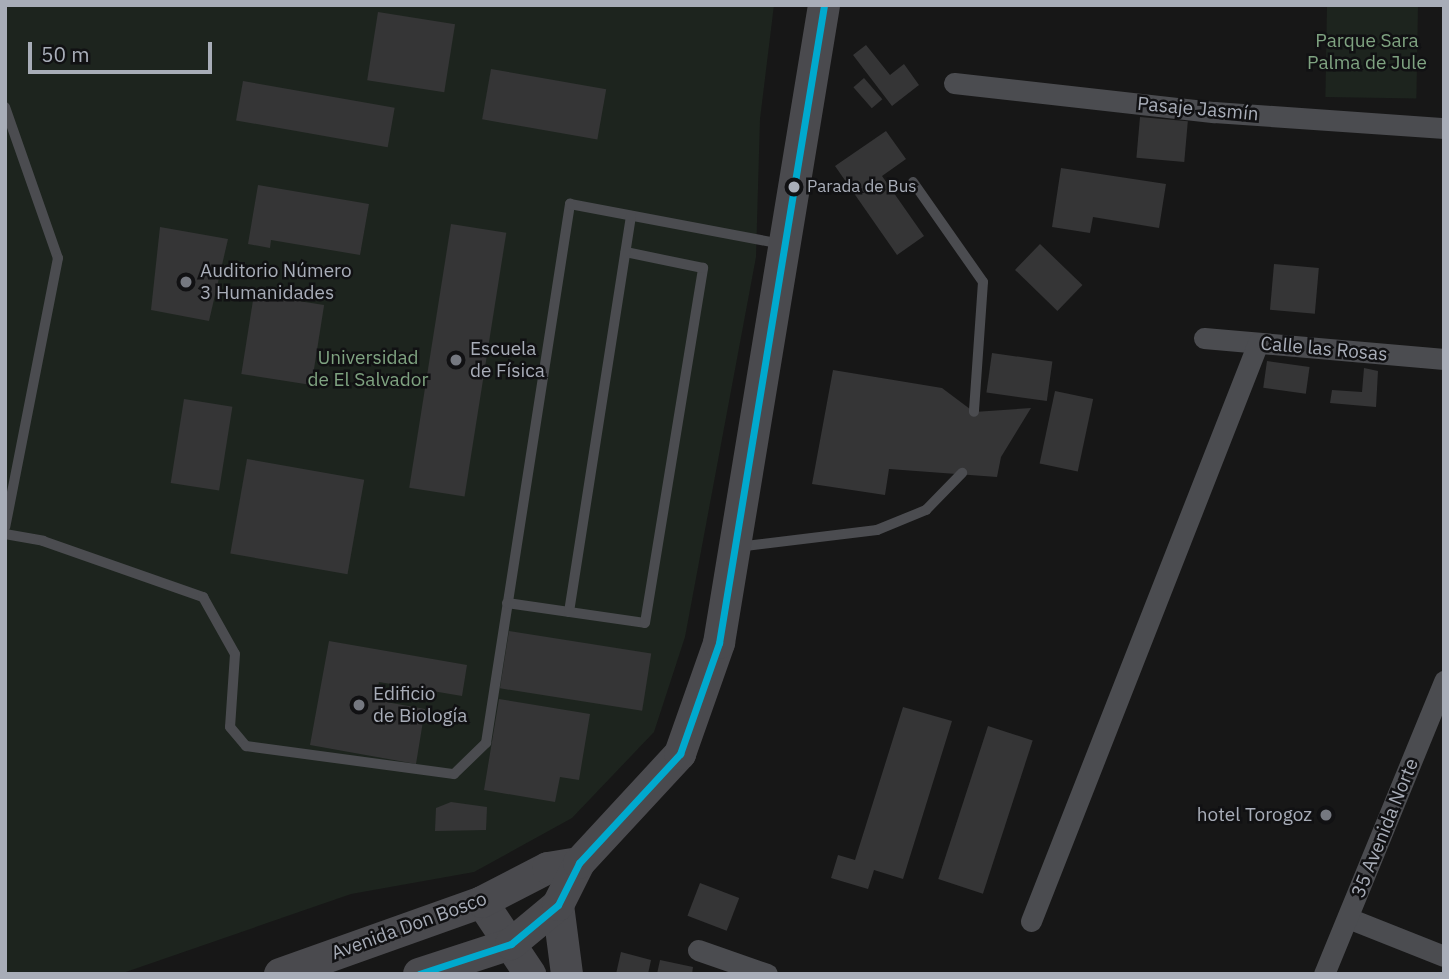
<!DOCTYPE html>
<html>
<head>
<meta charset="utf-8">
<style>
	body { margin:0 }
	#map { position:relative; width:1449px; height:979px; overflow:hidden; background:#171717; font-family:"IBM Plex Sans",sans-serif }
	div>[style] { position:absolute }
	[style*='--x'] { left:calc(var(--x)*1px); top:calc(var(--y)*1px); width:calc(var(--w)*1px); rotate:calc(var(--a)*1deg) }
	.green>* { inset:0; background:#1d241e; transform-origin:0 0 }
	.building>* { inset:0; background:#353536; transform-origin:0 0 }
	.lane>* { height:10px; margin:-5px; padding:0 5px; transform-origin:5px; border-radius:5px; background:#4b4c50 }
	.street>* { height:21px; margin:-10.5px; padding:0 10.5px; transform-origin:10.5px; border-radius:10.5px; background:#4b4c50 }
	.secondary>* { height:32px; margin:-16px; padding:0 16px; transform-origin:16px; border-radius:16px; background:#4a4a4e }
	.bus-1>* { height:7px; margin:-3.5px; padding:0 3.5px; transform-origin:3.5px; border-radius:3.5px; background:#00a9ce }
	.dots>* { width:19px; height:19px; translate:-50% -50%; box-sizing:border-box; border:4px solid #111113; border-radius:50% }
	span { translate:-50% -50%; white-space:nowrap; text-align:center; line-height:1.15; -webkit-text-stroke:5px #111113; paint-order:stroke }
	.bus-label { font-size:17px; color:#a8adb8 }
	.left { translate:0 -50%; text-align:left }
	.park-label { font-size:19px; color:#7fa381 }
	.street-label { font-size:19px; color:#a8adb8 }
	.poi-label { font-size:19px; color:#a8adb8 }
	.right { translate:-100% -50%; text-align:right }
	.frame { position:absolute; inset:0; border:7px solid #a8adb8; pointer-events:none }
	.scale { position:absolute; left:28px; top:42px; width:184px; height:32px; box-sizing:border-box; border:4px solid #a8adb8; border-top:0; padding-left:9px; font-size:21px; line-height:24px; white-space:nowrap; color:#a8adb8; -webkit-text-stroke:5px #111113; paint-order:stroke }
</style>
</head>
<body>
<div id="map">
	<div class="green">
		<div style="clip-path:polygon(5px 5px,774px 5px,760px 119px,756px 257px,685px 637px,654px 732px,572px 818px,474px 872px,351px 894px,120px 974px,5px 974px)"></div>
		<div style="left:1327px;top:5px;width:91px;height:92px;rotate:1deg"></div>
	</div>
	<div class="building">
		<div style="left:378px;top:12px;width:78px;height:69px;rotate:9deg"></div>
		<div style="clip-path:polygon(866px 45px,890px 75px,904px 64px,919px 85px,892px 106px,853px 55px)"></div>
		<div style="left:491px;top:69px;width:117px;height:51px;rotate:10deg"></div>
		<div style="left:864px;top:78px;width:28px;height:14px;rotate:49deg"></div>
		<div style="left:243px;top:81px;width:154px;height:40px;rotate:10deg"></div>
		<div style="left:1140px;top:117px;width:48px;height:41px;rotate:5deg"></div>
		<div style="clip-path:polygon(886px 131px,906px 159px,882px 176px,924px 236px,897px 255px,835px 166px)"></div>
		<div style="clip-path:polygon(1061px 168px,1166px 184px,1159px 228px,1093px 217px,1090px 233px,1052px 227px)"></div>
		<div style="clip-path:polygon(258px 185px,369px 204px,360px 255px,271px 240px,270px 248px,248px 244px)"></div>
		<div style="left:451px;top:224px;width:56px;height:267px;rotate:9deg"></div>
		<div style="clip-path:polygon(160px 227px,228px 239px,209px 321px,151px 310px)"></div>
		<div style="left:1040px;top:244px;width:59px;height:36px;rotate:44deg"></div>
		<div style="left:1274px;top:264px;width:45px;height:46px;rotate:5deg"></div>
		<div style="left:254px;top:294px;width:71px;height:81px;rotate:9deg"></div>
		<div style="left:992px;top:353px;width:61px;height:40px;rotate:8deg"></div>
		<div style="left:1267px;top:361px;width:43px;height:27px;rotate:8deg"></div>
		<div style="clip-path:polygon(1364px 368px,1378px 371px,1376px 407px,1330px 403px,1332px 390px,1362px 392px)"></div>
		<div style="clip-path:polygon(833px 370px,942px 388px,974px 412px,1031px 408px,1001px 457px,997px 477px,889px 469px,885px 495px,812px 484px)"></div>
		<div style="left:1055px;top:391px;width:39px;height:74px;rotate:12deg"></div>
		<div style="left:184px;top:399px;width:49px;height:85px;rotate:9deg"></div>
		<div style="left:247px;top:459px;width:119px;height:96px;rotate:10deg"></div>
		<div style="left:509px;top:631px;width:144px;height:58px;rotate:9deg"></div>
		<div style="clip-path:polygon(329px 641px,467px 665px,462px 696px,379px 682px,375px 700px,425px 709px,416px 764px,310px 745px)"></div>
		<div style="clip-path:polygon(499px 699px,590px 714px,579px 780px,560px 777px,555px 802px,484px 790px)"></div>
		<div style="clip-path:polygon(903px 707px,952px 721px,903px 879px,874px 870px,868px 889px,831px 878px,838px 855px,855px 860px)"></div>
		<div style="left:988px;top:726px;width:47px;height:161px;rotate:18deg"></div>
		<div style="clip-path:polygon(451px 802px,487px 807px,486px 830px,435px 831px,436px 808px)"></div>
		<div style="left:700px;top:883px;width:42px;height:35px;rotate:21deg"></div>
		<div style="clip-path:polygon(621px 952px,651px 960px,648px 974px,616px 974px)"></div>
		<div style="clip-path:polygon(660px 960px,693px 967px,692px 974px,657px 974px)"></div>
	</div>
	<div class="lane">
		<div style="--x:5;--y:107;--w:160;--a:70.7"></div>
		<div style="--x:58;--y:258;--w:274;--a:101.1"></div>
		<div style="--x:913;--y:182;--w:122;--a:55"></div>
		<div style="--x:983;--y:282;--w:130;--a:94"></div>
		<div style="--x:5;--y:534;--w:39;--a:10"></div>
		<div style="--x:43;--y:541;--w:170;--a:19.3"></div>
		<div style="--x:203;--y:597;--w:65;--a:60.7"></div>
		<div style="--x:235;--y:654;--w:73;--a:93.9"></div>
		<div style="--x:230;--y:727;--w:25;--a:50"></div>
		<div style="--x:246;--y:746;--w:210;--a:7.7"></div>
		<div style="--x:454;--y:774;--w:45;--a:-44.1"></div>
		<div style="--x:486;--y:743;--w:546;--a:-81.14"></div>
		<div style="--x:570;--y:204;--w:216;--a:10.7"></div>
		<div style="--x:737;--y:547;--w:141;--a:-6.9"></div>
		<div style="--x:877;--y:530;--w:53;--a:-22.2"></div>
		<div style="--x:926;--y:510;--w:52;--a:-45.8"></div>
		<div style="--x:507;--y:603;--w:139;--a:8.2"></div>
		<div style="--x:645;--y:623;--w:360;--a:-80.7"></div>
		<div style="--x:703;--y:268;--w:79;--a:-168.3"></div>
		<div style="--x:569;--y:612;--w:401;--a:-81.1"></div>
	</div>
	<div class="street">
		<div style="--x:954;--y:83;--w:262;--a:6.4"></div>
		<div style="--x:1214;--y:112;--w:231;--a:4"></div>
		<div style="--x:1204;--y:338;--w:241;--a:5"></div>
		<div style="--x:1348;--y:918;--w:103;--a:21.6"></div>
		<div style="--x:1031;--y:921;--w:621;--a:-68.56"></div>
		<div style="--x:698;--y:950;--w:73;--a:19.2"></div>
		<div style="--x:1324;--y:974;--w:317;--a:-67.7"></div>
	</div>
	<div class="secondary">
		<div style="--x:482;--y:902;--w:87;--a:56.3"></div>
		<div style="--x:558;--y:905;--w:70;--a:82.6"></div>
		<div style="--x:280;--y:974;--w:214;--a:-19.6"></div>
		<div style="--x:482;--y:902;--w:74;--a:-27.3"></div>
		<div style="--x:548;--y:868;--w:31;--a:-9"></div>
		<div style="--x:419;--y:974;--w:97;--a:-18.1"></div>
		<div style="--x:511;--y:944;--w:61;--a:-39.7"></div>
		<div style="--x:558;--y:905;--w:47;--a:-63.4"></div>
		<div style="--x:579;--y:863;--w:149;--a:-47.2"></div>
		<div style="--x:680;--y:754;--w:118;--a:-70.6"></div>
		<div style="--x:719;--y:643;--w:647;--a:-80.65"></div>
	</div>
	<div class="bus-1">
		<div style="--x:419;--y:974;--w:97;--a:-18.1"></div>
		<div style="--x:511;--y:944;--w:61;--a:-39.7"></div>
		<div style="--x:558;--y:905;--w:47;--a:-63.4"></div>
		<div style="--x:579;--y:863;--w:149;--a:-47.2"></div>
		<div style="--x:680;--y:754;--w:118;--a:-70.6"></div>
		<div style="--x:719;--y:643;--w:647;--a:-80.65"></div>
	</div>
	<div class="dots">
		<div style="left:794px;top:187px;background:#a8adb8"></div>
		<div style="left:186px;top:282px;background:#757880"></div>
		<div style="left:456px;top:360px;background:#757880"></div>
		<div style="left:359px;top:705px;background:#757880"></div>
		<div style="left:1326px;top:815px;background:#757880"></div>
	</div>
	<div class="bus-label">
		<span class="left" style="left:807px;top:187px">Parada de Bus</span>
	</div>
	<div class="park-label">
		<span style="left:1367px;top:52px">Parque Sara<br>Palma de Jule</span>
		<span style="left:368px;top:369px">Universidad<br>de El Salvador</span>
	</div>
	<div class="street-label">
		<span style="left:1198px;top:109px;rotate:5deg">Pasaje Jasmín</span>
		<span style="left:1324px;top:349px;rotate:5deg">Calle las Rosas</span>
		<span style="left:1385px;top:828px;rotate:-68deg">35 Avenida Norte</span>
		<span style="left:409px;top:926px;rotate:-20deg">Avenida Don Bosco</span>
	</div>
	<div class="poi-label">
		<span class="left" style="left:200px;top:282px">Auditorio Número<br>3 Humanidades</span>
		<span class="left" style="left:470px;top:360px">Escuela<br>de Física</span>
		<span class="left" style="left:373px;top:705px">Edificio<br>de Biología</span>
		<span class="right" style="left:1312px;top:815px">hotel Torogoz</span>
	</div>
	<div class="frame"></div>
	<div class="scale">50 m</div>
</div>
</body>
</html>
